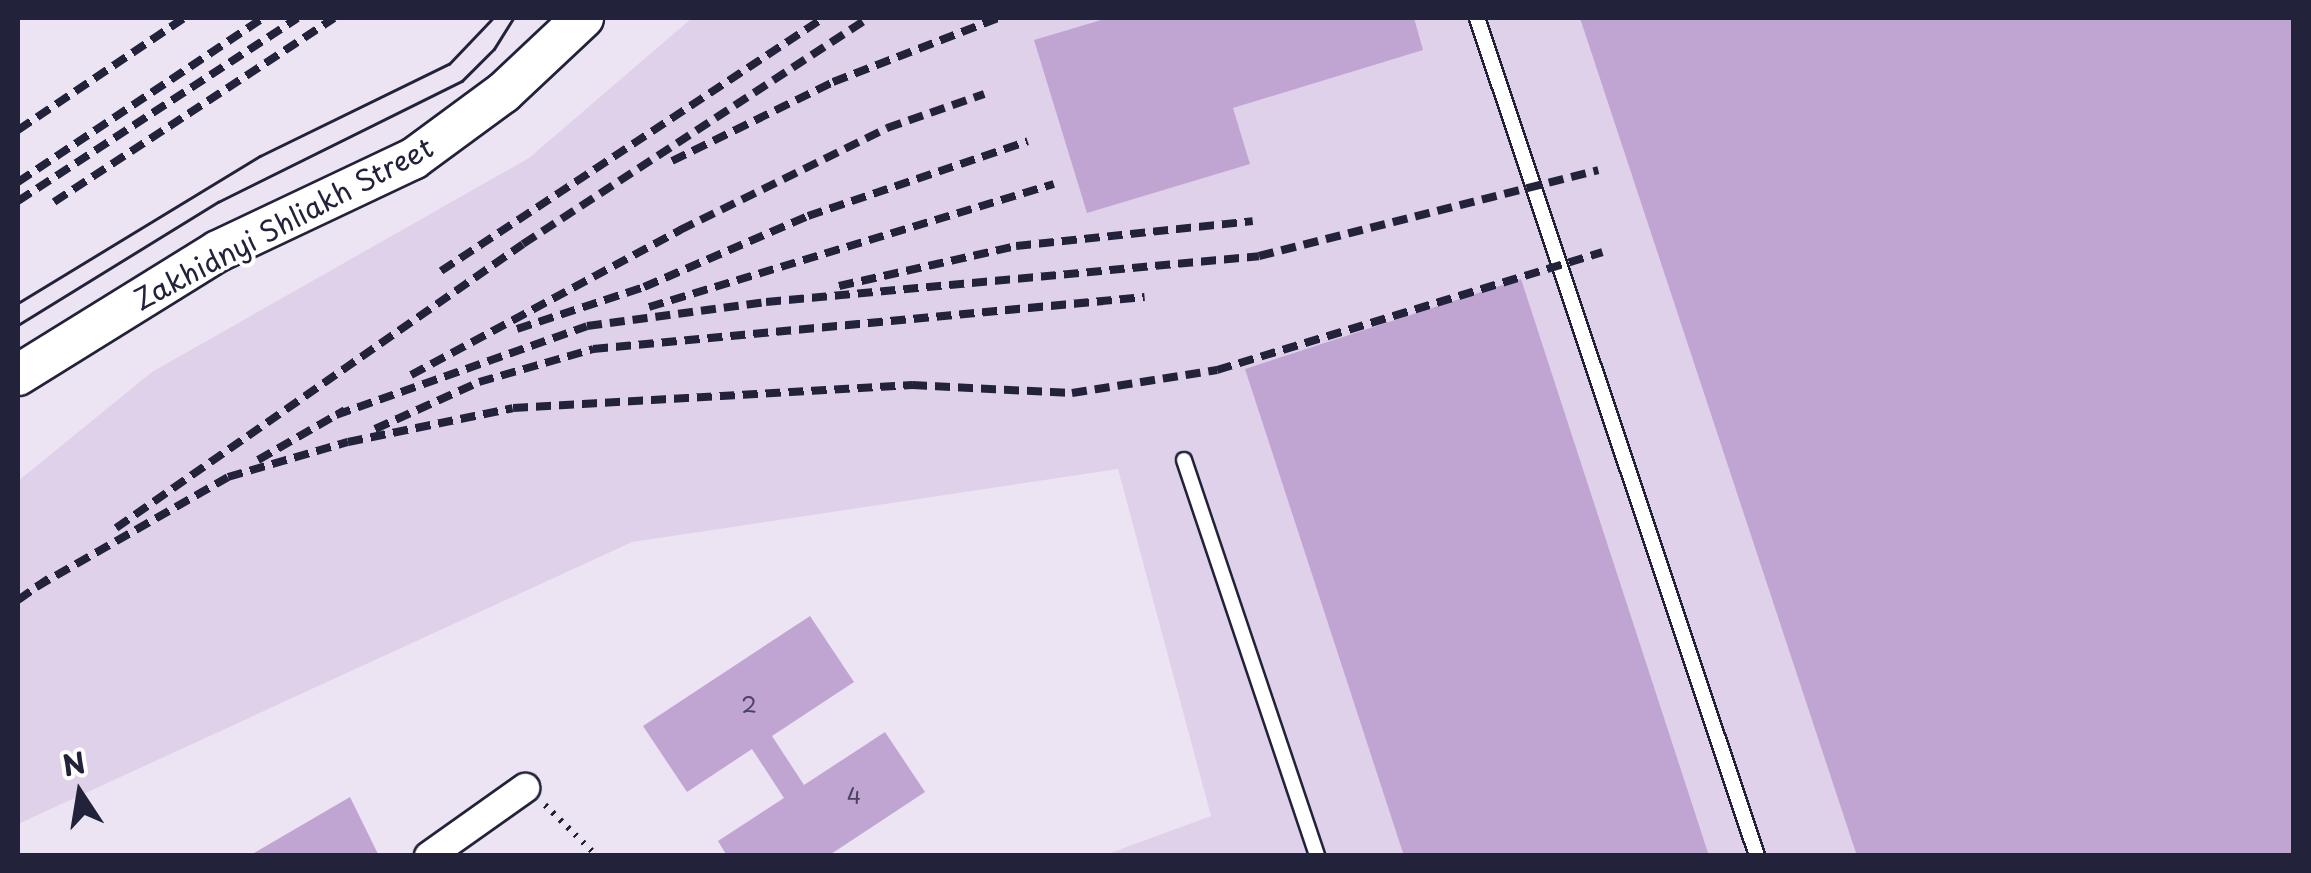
<!DOCTYPE html>
<html>
<head>
<meta charset="utf-8">
<style>
	body { margin:0 }
	#map { position:relative; width:2311px; height:873px; overflow:hidden; background:#ece4f2; font-family:"Playpen Sans",sans-serif }
	div>[style] { position:absolute }
	[style*='--x'] { left:calc(var(--x)*1px); top:calc(var(--y)*1px); width:calc(var(--w)*1px); rotate:calc(var(--a)*1deg) }
	.built>* { inset:0; background:#dfd1e9 }
	.building>* { inset:0; background:#c0a5d3 }
	.path>* { height:6px; margin-top:-3px; transform-origin:0; background:repeating-linear-gradient(90deg,#22223b 0 2.5px,transparent 0 10.5px) }
	.roads { filter:drop-shadow(2px 0 #22223b) drop-shadow(-2px 0 #22223b) drop-shadow(0 2px #22223b) drop-shadow(0 -2px #22223b) }
	.lane>* { height:14px; margin:-7px; padding:0 7px; transform-origin:7px; border-radius:7px; background:#fff }
	.street>* { height:28px; margin:-14px; padding:0 14px; transform-origin:14px; border-radius:14px; background:#fff }
	.secondary>* { height:40px; margin:-20px; padding:0 20px; transform-origin:20px; border-radius:20px; background:#fff }
	.tram>* { height:2.5px; margin:-1.25px; padding:0 1.25px; transform-origin:1.25px; border-radius:1.25px; background:#22223b }
	.rail>* { height:8px; margin-top:-4px; transform-origin:0; background:repeating-linear-gradient(90deg,#22223b 0 15px,transparent 0 23px) }
	span { translate:-50% -50%; white-space:nowrap; text-align:center; line-height:1.15; -webkit-text-stroke:8px #fff; paint-order:stroke }
	.number-label { font-size:22px; color:#4a4361 }
	.number-label span { -webkit-text-stroke-width:0 }
	.street-label { font-size:28px; color:#22223b }
	.frame { position:absolute; inset:0; border:20px solid #22223b; pointer-events:none }
	.north { position:absolute; left:30px; top:743px; width:100px; height:100px; -webkit-text-stroke:8px #fff; paint-order:stroke; rotate:348deg; font-size:28px; font-weight:700; line-height:40px; text-align:center; color:#22223b }
	.north::after { content:''; display:block; margin:auto; width:35px; height:45px; background:#22223b; clip-path:polygon(50% 0,100% 100%,50% 72%,0 100%) }
</style>
</head>
<body>
<div id="map">
	<div class="built">
		<div style="clip-path:polygon(692px 18px,2293px 18px,2293px 855px,1105px 855px,1211px 816px,1118px 469px,632px 542px,18px 824px,18px 481px,152px 372px,529px 158px)"></div>
	</div>
	<div class="building">
		<div style="clip-path:polygon(1108px 18px,1414px 18px,1423px 50px,1233px 108px,1250px 164px,1087px 213px,1034px 40px)"></div>
		<div style="clip-path:polygon(1580px 18px,2294px 18px,2294px 856px,1857px 856px)"></div>
		<div style="clip-path:polygon(1521px 279px,1709px 856px,1404px 856px,1245px 369px)"></div>
		<div style="clip-path:polygon(810px 616px,854px 682px,772px 736px,804px 785px,885px 732px,925px 792px,828px 856px,727px 856px,718px 841px,784px 798px,752px 749px,687px 792px,643px 726px)"></div>
		<div style="clip-path:polygon(350px 797px,379px 856px,249px 856px)"></div>
	</div>
	<div class="path">
		<div style="--x:545;--y:805;--w:73;--a:44.4"></div>
	</div>
	<div class="roads">
		<div class="lane">
			<div style="--x:1477;--y:18;--w:884;--a:71.52"></div>
			<div style="--x:1184;--y:460;--w:418;--a:71.4"></div>
		</div>
		<div class="street">
			<div style="--x:429;--y:856;--w:118;--a:-35.3"></div>
		</div>
		<div class="secondary">
			<div style="--x:18;--y:375;--w:235;--a:-31.8"></div>
			<div style="--x:218;--y:251;--w:216;--a:-25.3"></div>
			<div style="--x:413;--y:159;--w:112;--a:-36.3"></div>
			<div style="--x:503;--y:93;--w:110;--a:-43.2"></div>
		</div>
	</div>
	<div class="tram">
		<div style="--x:18;--y:303;--w:283;--a:-31.3"></div>
		<div style="--x:260;--y:156;--w:210;--a:-26"></div>
		<div style="--x:449;--y:64;--w:64;--a:-46.3"></div>
		<div style="--x:18;--y:325;--w:235;--a:-31.6"></div>
		<div style="--x:218;--y:202;--w:272;--a:-26.4"></div>
		<div style="--x:462;--y:81;--w:45;--a:-45"></div>
		<div style="--x:494;--y:49;--w:36;--a:-58"></div>
	</div>
	<div class="rail">
		<div style="--x:18;--y:130;--w:200;--a:-34"></div>
		<div style="--x:672;--y:161;--w:179;--a:-26.1"></div>
		<div style="--x:833;--y:82;--w:177;--a:-21.2"></div>
		<div style="--x:18;--y:182;--w:295;--a:-33.8"></div>
		<div style="--x:18;--y:201;--w:334;--a:-33.2"></div>
		<div style="--x:54;--y:202;--w:335;--a:-33.3"></div>
		<div style="--x:441;--y:271;--w:458;--a:-33.5"></div>
		<div style="--x:839;--y:286;--w:181;--a:-12.7"></div>
		<div style="--x:1016;--y:246;--w:238;--a:-6"></div>
		<div style="--x:649;--y:307;--w:423;--a:-16.9"></div>
		<div style="--x:517;--y:329;--w:134;--a:-18.3"></div>
		<div style="--x:644;--y:287;--w:179;--a:-23.4"></div>
		<div style="--x:808;--y:216;--w:232;--a:-18.8"></div>
		<div style="--x:411;--y:375;--w:306;--a:-28.3"></div>
		<div style="--x:680;--y:230;--w:231;--a:-26.2"></div>
		<div style="--x:887;--y:128;--w:103;--a:-19.3"></div>
		<div style="--x:336;--y:415;--w:266;--a:-19.5"></div>
		<div style="--x:587;--y:326;--w:181;--a:-7.6"></div>
		<div style="--x:766;--y:302;--w:495;--a:-5.3"></div>
		<div style="--x:1259;--y:256;--w:350;--a:-14.2"></div>
		<div style="--x:375;--y:429;--w:114;--a:-24.3"></div>
		<div style="--x:479;--y:382;--w:119;--a:-16.1"></div>
		<div style="--x:593;--y:349;--w:554;--a:-5.38"></div>
		<div style="--x:258;--y:460;--w:100;--a:-29.9"></div>
		<div style="--x:116;--y:528;--w:496;--a:-34.9"></div>
		<div style="--x:523;--y:244;--w:413;--a:-33.2"></div>
		<div style="--x:36;--y:587;--w:221;--a:-29.8"></div>
		<div style="--x:228;--y:477;--w:125;--a:-16.3"></div>
		<div style="--x:348;--y:442;--w:168;--a:-11.6"></div>
		<div style="--x:513;--y:408;--w:400;--a:-3.3"></div>
		<div style="--x:912;--y:385;--w:160;--a:2.9"></div>
		<div style="--x:1072;--y:393;--w:147;--a:-9"></div>
		<div style="--x:1217;--y:370;--w:403;--a:-17"></div>
		<div style="--x:18;--y:600;--w:37;--a:-35"></div>
	</div>
	<div class="number-label">
		<span style="left:749px;top:704px">2</span>
		<span style="left:854px;top:795px">4</span>
	</div>
	<div class="street-label">
		<span style="left:283px;top:223px;rotate:-28deg">Zakhidnyi Shliakh Street</span>
	</div>
	<div class="frame"></div>
	<div class="north">N</div>
</div>
</body>
</html>
